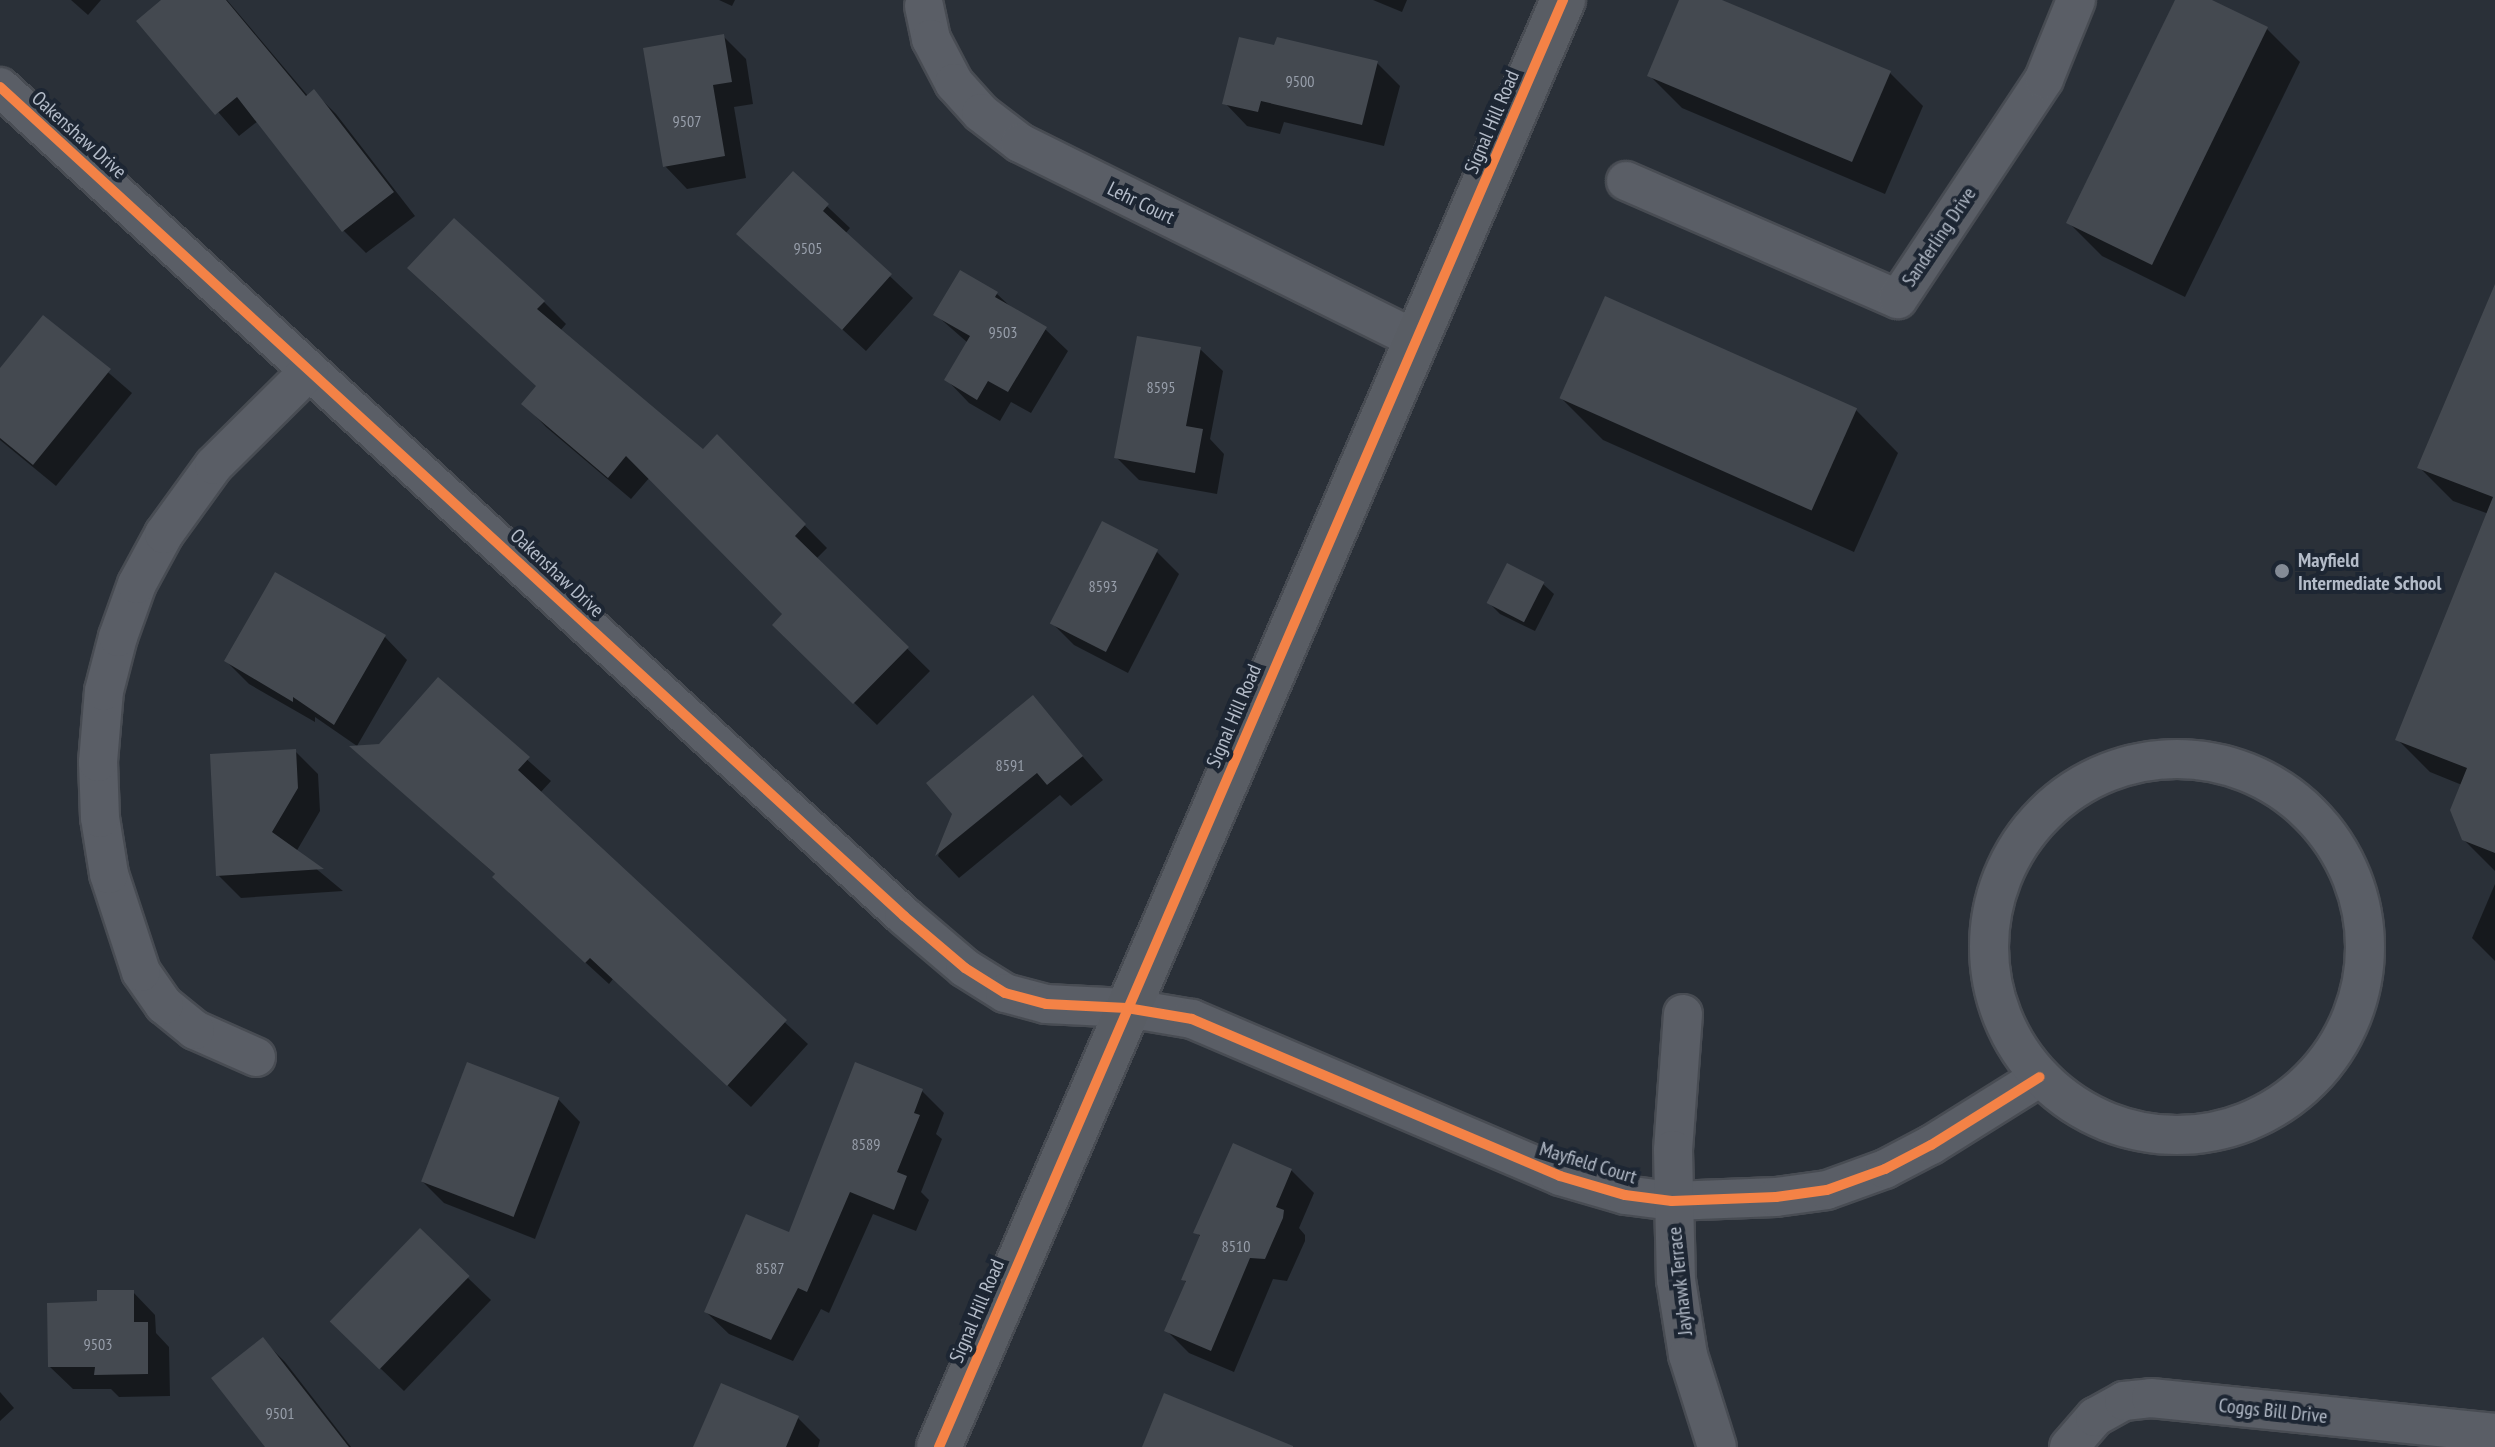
<!DOCTYPE html>
<html>
<head>
<meta charset="utf-8">
<style>
	body { margin:0 }
	#map { position:relative; width:2495px; height:1447px; overflow:hidden; background:#2a3038; font-family:"PT Sans Narrow",sans-serif }
	div>[style] { position:absolute }
	[style*='--x'] { left:calc(var(--x)*1px); top:calc(var(--y)*1px); width:calc(var(--w)*1px); rotate:calc(var(--a)*1deg) }
	.shadow>* { inset:0; background:#0007 }
	.building>* { inset:0; background:#444950; transform-origin:0 0 }
	.roads { filter:drop-shadow(2px 0 #484c53) drop-shadow(-2px 0 #484c53) drop-shadow(0 2px #484c53) drop-shadow(0 -2px #484c53) }
	.street>* { height:38px; margin:-19px; padding:0 19px; transform-origin:19px; border-radius:19px; background:#5a5e66 }
	.street>.ring { margin:-19px; padding:0; box-sizing:content-box; background:none; border:38px solid #5a5e66; border-radius:50% }
	.secondary>* { height:44px; margin:-22px; padding:0 22px; transform-origin:22px; border-radius:22px; background:#595d64 }
	.cycleway>* { height:10px; margin:-5px; padding:0 5px; transform-origin:5px; border-radius:5px; background:#f48246 }
	.dots>* { width:22px; height:22px; translate:-50% -50%; box-sizing:border-box; border:4px solid #1d2633; border-radius:50% }
	span { translate:-50% -50%; white-space:nowrap; text-align:center; line-height:1.15; -webkit-text-stroke:8px #1d2633; paint-order:stroke }
	.number-label { font-size:16px; color:#989fab }
	.number-label span { -webkit-text-stroke-width:0 }
	.street-label { font-size:20px; color:#b4bcc9 }
	.poi-label { font-size:20px; color:#b4bcc9; font-weight:700 }
	.left { translate:0 -50%; text-align:left }
</style>
</head>
<body>
<div id="map">
	<div class="shadow">
		<div style="clip-path:polygon(71px 0,101px 0,88px 15px)"></div>
		<div style="clip-path:polygon(164px 0,227px 0,308px 96px,314px 92px,336px 114px,415px 216px,366px 253px,344px 231px,258px 121px,239px 136px,139px 21px)"></div>
		<div style="clip-path:polygon(719px 0,735px 0,732px 6px)"></div>
		<div style="clip-path:polygon(1373px 0,1407px 0,1402px 12px)"></div>
		<div style="clip-path:polygon(1681px 0,1717px 0,1890px 73px,1923px 106px,1885px 194px,1682px 108px,1649px 75px)"></div>
		<div style="clip-path:polygon(2178px 0,2207px 0,2267px 29px,2300px 62px,2185px 297px,2102px 256px,2069px 223px)"></div>
		<div style="clip-path:polygon(723px 36px,746px 59px,753px 104px,734px 107px,746px 178px,687px 189px,665px 166px)"></div>
		<div style="clip-path:polygon(1377px 63px,1400px 86px,1384px 146px,1284px 122px,1280px 134px,1247px 126px,1225px 103px)"></div>
		<div style="clip-path:polygon(793px 174px,850px 228px,845px 234px,913px 298px,866px 351px,762px 256px)"></div>
		<div style="clip-path:polygon(2495px 289px,2495px 871px,2463px 839px,2462px 785px,2430px 772px,2397px 739px,2489px 514px,2453px 501px,2420px 468px)"></div>
		<div style="clip-path:polygon(432px 291px,544px 302px,566px 324px,560px 331px,703px 451px,717px 437px,827px 548px,816px 559px,930px 671px,877px 725px,774px 625px,785px 614px,650px 477px,631px 499px,546px 427px,524px 404px,538px 387px)"></div>
		<div style="clip-path:polygon(997px 294px,1013px 309px,1045px 329px,1068px 351px,1031px 413px,1011px 402px,1000px 421px,969px 403px,947px 380px,968px 343px,936px 315px)"></div>
		<div style="clip-path:polygon(44px 317px,132px 393px,56px 486px,0 440px,0 371px)"></div>
		<div style="clip-path:polygon(1200px 349px,1223px 371px,1210px 439px,1224px 454px,1217px 494px,1139px 480px,1117px 458px)"></div>
		<div style="clip-path:polygon(1561px 398px,1856px 410px,1898px 453px,1854px 552px,1603px 440px)"></div>
		<div style="clip-path:polygon(1156px 551px,1179px 574px,1128px 673px,1074px 645px,1052px 623px)"></div>
		<div style="clip-path:polygon(1543px 584px,1554px 594px,1535px 631px,1500px 614px,1489px 603px)"></div>
		<div style="clip-path:polygon(385px 637px,407px 660px,357px 746px,315px 717px,315px 722px,249px 684px,226px 661px)"></div>
		<div style="clip-path:polygon(438px 680px,551px 781px,540px 793px,808px 1044px,751px 1107px,613px 979px,609px 984px,517px 900px,496px 875px,353px 748px,380px 746px)"></div>
		<div style="clip-path:polygon(1032px 698px,1103px 780px,1071px 806px,1060px 795px,959px 878px,938px 856px,954px 814px)"></div>
		<div style="clip-path:polygon(295px 751px,318px 774px,320px 811px,296px 852px,343px 891px,241px 898px,218px 875px)"></div>
		<div style="clip-path:polygon(2495px 884px,2495px 961px,2472px 938px)"></div>
		<div style="clip-path:polygon(922px 1091px,944px 1113px,936px 1134px,942px 1139px,921px 1192px,929px 1200px,916px 1231px,873px 1214px,829px 1313px,821px 1309px,793px 1361px,729px 1334px,706px 1312px,790px 1234px)"></div>
		<div style="clip-path:polygon(558px 1099px,580px 1122px,535px 1239px,444px 1203px,422px 1181px)"></div>
		<div style="clip-path:polygon(1291px 1170px,1314px 1193px,1299px 1228px,1305px 1235px,1305px 1241px,1287px 1281px,1273px 1279px,1234px 1372px,1189px 1353px,1167px 1331px,1187px 1283px,1183px 1279px,1201px 1237px,1196px 1232px)"></div>
		<div style="clip-path:polygon(468px 1278px,491px 1300px,404px 1391px,355px 1344px)"></div>
		<div style="clip-path:polygon(133px 1292px,155px 1315px,156px 1333px,169px 1347px,170px 1396px,119px 1397px,111px 1389px,73px 1389px,50px 1367px)"></div>
		<div style="clip-path:polygon(263px 1340px,285px 1362px,351px 1447px,267px 1447px)"></div>
		<div style="clip-path:polygon(0 1392px,14px 1408px,0 1421px)"></div>
		<div style="clip-path:polygon(798px 1418px,820px 1440px,818px 1447px,696px 1447px)"></div>
	</div>
	<div class="building">
		<div style="clip-path:polygon(161px 0,226px 0,306px 96px,314px 89px,394px 192px,342px 232px,237px 97px,215px 115px,136px 21px)"></div>
		<div style="clip-path:polygon(1679px 0,1722px 0,1891px 71px,1852px 162px,1647px 76px)"></div>
		<div style="clip-path:polygon(2175px 0,2212px 0,2268px 27px,2152px 265px,2066px 223px)"></div>
		<div style="clip-path:polygon(724px 34px,732px 82px,713px 85px,725px 156px,663px 167px,643px 48px)"></div>
		<div style="clip-path:polygon(1239px 37px,1274px 45px,1277px 37px,1378px 61px,1362px 125px,1261px 101px,1258px 112px,1222px 104px)"></div>
		<div style="clip-path:polygon(793px 171px,829px 204px,823px 211px,892px 274px,842px 330px,736px 234px)"></div>
		<div style="clip-path:polygon(454px 218px,545px 301px,537px 309px,703px 449px,717px 434px,806px 524px,795px 536px,909px 647px,853px 704px,772px 625px,782px 614px,626px 456px,608px 478px,521px 404px,536px 386px,407px 268px)"></div>
		<div style="clip-path:polygon(960px 270px,998px 292px,995px 297px,1047px 327px,1008px 392px,988px 381px,977px 400px,944px 380px,970px 336px,933px 315px)"></div>
		<div style="clip-path:polygon(2495px 284px,2495px 853px,2462px 840px,2450px 810px,2467px 768px,2395px 740px,2493px 497px,2417px 468px)"></div>
		<div style="left:1605px;top:296px;width:276px;height:112px;rotate:24deg"></div>
		<div style="clip-path:polygon(43px 315px,111px 369px,33px 465px,0 438px,0 368px)"></div>
		<div style="clip-path:polygon(1137px 336px,1201px 347px,1186px 426px,1203px 429px,1195px 473px,1114px 458px)"></div>
		<div style="left:1102px;top:521px;width:63px;height:115px;rotate:27deg"></div>
		<div style="left:1507px;top:563px;width:42px;height:45px;rotate:27deg"></div>
		<div style="clip-path:polygon(275px 572px,386px 635px,334px 725px,293px 697px,293px 702px,224px 661px)"></div>
		<div style="clip-path:polygon(438px 677px,530px 757px,518px 770px,787px 1020px,727px 1086px,590px 958px,585px 963px,492px 877px,495px 874px,349px 746px,379px 744px)"></div>
		<div style="clip-path:polygon(1033px 695px,1083px 756px,1047px 785px,1037px 773px,935px 856px,952px 814px,926px 783px)"></div>
		<div style="clip-path:polygon(296px 749px,298px 788px,272px 832px,324px 869px,216px 876px,210px 754px)"></div>
		<div style="left:467px;top:1062px;width:99px;height:128px;rotate:21deg"></div>
		<div style="clip-path:polygon(855px 1062px,923px 1089px,914px 1113px,920px 1115px,897px 1172px,907px 1176px,894px 1210px,850px 1192px,807px 1292px,798px 1288px,771px 1340px,704px 1312px,746px 1214px,789px 1232px)"></div>
		<div style="clip-path:polygon(1233px 1143px,1292px 1169px,1276px 1207px,1284px 1210px,1283px 1218px,1265px 1259px,1250px 1258px,1211px 1351px,1164px 1331px,1186px 1281px,1181px 1280px,1200px 1235px,1193px 1233px)"></div>
		<div style="left:420px;top:1228px;width:69px;height:130px;rotate:44deg"></div>
		<div style="clip-path:polygon(97px 1290px,134px 1290px,134px 1322px,148px 1322px,148px 1374px,94px 1375px,95px 1367px,48px 1367px,47px 1303px,97px 1301px)"></div>
		<div style="clip-path:polygon(263px 1337px,349px 1447px,265px 1447px,211px 1378px)"></div>
		<div style="clip-path:polygon(721px 1383px,799px 1416px,786px 1447px,693px 1447px)"></div>
		<div style="clip-path:polygon(1164px 1393px,1293px 1446px,1293px 1447px,1142px 1447px)"></div>
	</div>
	<div class="roads">
		<div class="street">
			<div style="--x:924;--y:6;--w:34;--a:78"></div>
			<div style="--x:931;--y:39;--w:50;--a:62.4"></div>
			<div style="--x:954;--y:83;--w:40;--a:48"></div>
			<div style="--x:981;--y:113;--w:49;--a:37.6"></div>
			<div style="--x:1020;--y:143;--w:443;--a:26.4"></div>
			<div style="--x:0;--y:87;--w:1227;--a:42.52"></div>
			<div style="--x:904;--y:916;--w:80;--a:40.4"></div>
			<div style="--x:965;--y:968;--w:47;--a:32"></div>
			<div style="--x:1005;--y:993;--w:42;--a:15"></div>
			<div style="--x:1046;--y:1004;--w:81;--a:2.8"></div>
			<div style="--x:1127;--y:1008;--w:66;--a:9.6"></div>
			<div style="--x:1192;--y:1019;--w:400;--a:23.1"></div>
			<div style="--x:1560;--y:1176;--w:68;--a:16.3"></div>
			<div style="--x:1625;--y:1195;--w:47;--a:7.3"></div>
			<div style="--x:1672;--y:1201;--w:104;--a:-2.2"></div>
			<div style="--x:1776;--y:1197;--w:51;--a:-7.8"></div>
			<div style="--x:1827;--y:1190;--w:62;--a:-19.9"></div>
			<div style="--x:1885;--y:1169;--w:52;--a:-27.6"></div>
			<div style="--x:1931;--y:1145;--w:128;--a:-32"></div>
			<div style="--x:1626;--y:181;--w:296;--a:23.5"></div>
			<div style="--x:1898;--y:299;--w:264;--a:-56.4"></div>
			<div style="--x:2044;--y:79;--w:85;--a:-67.9"></div>
			<div class="ring" style="left:1989px;top:759px;width:338px;height:338px"></div>
			<div style="--x:1683;--y:1014;--w:136;--a:94.2"></div>
			<div style="--x:1673;--y:1150;--w:130;--a:88.7"></div>
			<div style="--x:1676;--y:1280;--w:76;--a:80.9"></div>
			<div style="--x:1688;--y:1355;--w:96;--a:72.5"></div>
			<div style="--x:256;--y:1057;--w:67;--a:-156.1"></div>
			<div style="--x:195;--y:1030;--w:40;--a:-141"></div>
			<div style="--x:164;--y:1005;--w:40;--a:-124.9"></div>
			<div style="--x:141;--y:972;--w:103;--a:-108.1"></div>
			<div style="--x:109;--y:874;--w:57;--a:-99.1"></div>
			<div style="--x:100;--y:818;--w:56;--a:-92"></div>
			<div style="--x:98;--y:762;--w:71;--a:-85.2"></div>
			<div style="--x:104;--y:691;--w:56;--a:-75.5"></div>
			<div style="--x:118;--y:637;--w:56;--a:-70.3"></div>
			<div style="--x:137;--y:584;--w:57;--a:-61.6"></div>
			<div style="--x:164;--y:534;--w:85;--a:-54.1"></div>
			<div style="--x:214;--y:465;--w:134;--a:-44.7"></div>
			<div style="--x:2069;--y:1447;--w:40;--a:-49"></div>
			<div style="--x:2095;--y:1417;--w:33;--a:-29"></div>
			<div style="--x:2124;--y:1401;--w:27;--a:-6"></div>
			<div style="--x:2151;--y:1398;--w:346;--a:5.8"></div>
		</div>
		<div class="secondary">
			<div style="--x:939;--y:1447;--w:1576;--a:-66.67"></div>
		</div>
	</div>
	<div class="cycleway">
		<div style="--x:0;--y:87;--w:1227;--a:42.52"></div>
		<div style="--x:904;--y:916;--w:80;--a:40.4"></div>
		<div style="--x:965;--y:968;--w:47;--a:32"></div>
		<div style="--x:1005;--y:993;--w:42;--a:15"></div>
		<div style="--x:1046;--y:1004;--w:81;--a:2.8"></div>
		<div style="--x:1127;--y:1008;--w:66;--a:9.6"></div>
		<div style="--x:1192;--y:1019;--w:400;--a:23.1"></div>
		<div style="--x:1560;--y:1176;--w:68;--a:16.3"></div>
		<div style="--x:1625;--y:1195;--w:47;--a:7.3"></div>
		<div style="--x:1672;--y:1201;--w:104;--a:-2.2"></div>
		<div style="--x:1776;--y:1197;--w:51;--a:-7.8"></div>
		<div style="--x:1827;--y:1190;--w:62;--a:-19.9"></div>
		<div style="--x:1885;--y:1169;--w:52;--a:-27.6"></div>
		<div style="--x:1931;--y:1145;--w:128;--a:-32"></div>
		<div style="--x:939;--y:1447;--w:1576;--a:-66.67"></div>
	</div>
	<div class="dots">
		<div style="left:2282px;top:571px;background:#848b96"></div>
	</div>
	<div class="number-label">
		<span style="left:1300px;top:81px">9500</span>
		<span style="left:687px;top:121px">9507</span>
		<span style="left:808px;top:248px">9505</span>
		<span style="left:1003px;top:332px">9503</span>
		<span style="left:1161px;top:387px">8595</span>
		<span style="left:1103px;top:586px">8593</span>
		<span style="left:1010px;top:765px">8591</span>
		<span style="left:866px;top:1144px">8589</span>
		<span style="left:1236px;top:1246px">8510</span>
		<span style="left:770px;top:1268px">8587</span>
		<span style="left:98px;top:1344px">9503</span>
		<span style="left:280px;top:1413px">9501</span>
	</div>
	<div class="street-label">
		<span style="left:1492px;top:122px;rotate:-67deg">Signal Hill Road</span>
		<span style="left:79px;top:135px;rotate:42deg">Oakenshaw Drive</span>
		<span style="left:1141px;top:203px;rotate:26deg">Lehr Court</span>
		<span style="left:1939px;top:237px;rotate:-56deg">Sanderling Drive</span>
		<span style="left:557px;top:573px;rotate:43deg">Oakenshaw Drive</span>
		<span style="left:1234px;top:716px;rotate:-67deg">Signal Hill Road</span>
		<span style="left:1588px;top:1163px;rotate:17deg">Mayfield Court</span>
		<span style="left:1680px;top:1281px;rotate:-96deg">Jayhawk Terrace</span>
		<span style="left:977px;top:1311px;rotate:-67deg">Signal Hill Road</span>
		<span style="left:2273px;top:1411px;rotate:6deg">Coggs Bill Drive</span>
	</div>
	<div class="poi-label">
		<span class="left" style="left:2298px;top:572px">Mayfield<br>Intermediate School</span>
	</div>
</div>
</body>
</html>
